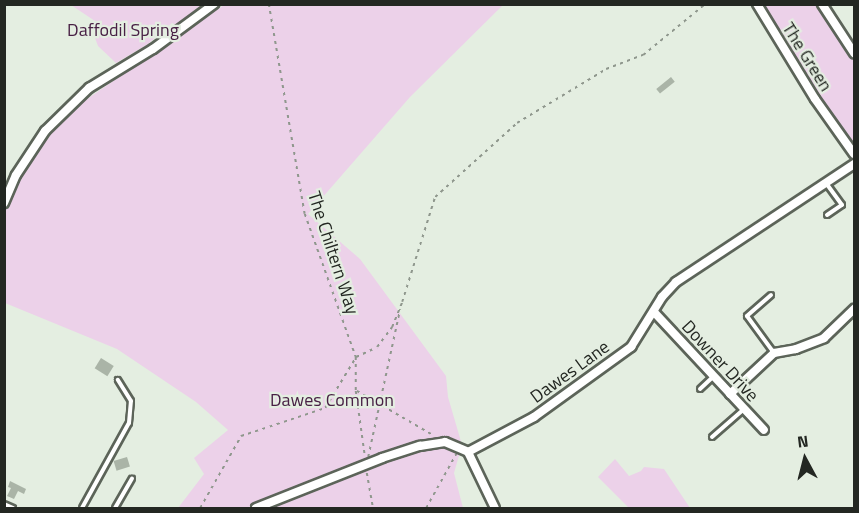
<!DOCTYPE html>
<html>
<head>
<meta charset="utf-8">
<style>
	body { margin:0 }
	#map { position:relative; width:859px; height:513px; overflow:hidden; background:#e4eee1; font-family:"Titillium Web",sans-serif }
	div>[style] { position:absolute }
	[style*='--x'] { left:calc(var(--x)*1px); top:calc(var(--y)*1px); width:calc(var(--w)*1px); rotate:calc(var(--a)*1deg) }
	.green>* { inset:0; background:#ecd1e9 }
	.building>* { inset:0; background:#aab4a7; transform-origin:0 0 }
	.path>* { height:1.5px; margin-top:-0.75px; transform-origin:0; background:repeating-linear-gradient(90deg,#8f978d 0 3px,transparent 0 7.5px) }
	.roads { filter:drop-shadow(2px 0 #5c6459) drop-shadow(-2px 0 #5c6459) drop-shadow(0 2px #5c6459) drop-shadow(0 -2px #5c6459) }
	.lane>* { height:4px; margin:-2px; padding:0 2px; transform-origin:2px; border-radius:2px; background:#fff }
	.street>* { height:8px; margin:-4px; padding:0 4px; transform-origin:4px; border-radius:4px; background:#fff }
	span { translate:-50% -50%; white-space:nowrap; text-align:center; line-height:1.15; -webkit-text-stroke:4.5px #e4eee1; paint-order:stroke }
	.park-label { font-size:18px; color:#482045 }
	.street-label { font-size:18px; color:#232722 }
	.frame { position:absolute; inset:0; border:6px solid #232722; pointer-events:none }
	.north { position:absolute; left:775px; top:429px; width:60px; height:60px; -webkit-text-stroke:4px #e4eee1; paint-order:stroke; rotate:353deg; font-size:16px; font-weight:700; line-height:24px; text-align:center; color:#232722 }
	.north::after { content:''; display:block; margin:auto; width:21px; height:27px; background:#232722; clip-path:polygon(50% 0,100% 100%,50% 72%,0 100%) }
</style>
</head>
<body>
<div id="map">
	<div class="green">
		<div style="clip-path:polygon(71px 5px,210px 5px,178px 26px,172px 23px,148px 44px,116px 63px,98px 46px,95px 38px,98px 23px)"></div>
		<div style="clip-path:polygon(224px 5px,503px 5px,410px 97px,308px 214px,360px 259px,446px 376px,448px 397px,462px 445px,454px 473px,463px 508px,178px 508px,204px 474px,194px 458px,228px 430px,196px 402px,117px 349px,5px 303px,5px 211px,21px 177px,45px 139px,71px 110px)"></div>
		<div style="clip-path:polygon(762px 5px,827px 5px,854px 48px,854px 149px,812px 90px)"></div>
		<div style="clip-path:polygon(615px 459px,629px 476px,641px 471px,644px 467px,664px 469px,690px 508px,629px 508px,598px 477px)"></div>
	</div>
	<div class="building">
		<div style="left:671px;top:77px;width:6px;height:19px;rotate:51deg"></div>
		<div style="left:101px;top:358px;width:15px;height:12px;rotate:32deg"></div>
		<div style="left:127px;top:457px;width:10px;height:14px;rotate:73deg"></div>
		<div style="clip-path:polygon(10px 481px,26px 489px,24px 494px,18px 491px,14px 499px,7px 496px,11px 488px,8px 487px)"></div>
	</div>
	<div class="path">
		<div style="--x:269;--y:4;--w:213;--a:80.3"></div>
		<div style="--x:305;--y:214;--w:152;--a:70.4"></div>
		<div style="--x:356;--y:357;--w:34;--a:90"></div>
		<div style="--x:356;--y:391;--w:66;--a:82.1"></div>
		<div style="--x:357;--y:391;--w:88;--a:30.1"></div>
		<div style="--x:368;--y:457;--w:151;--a:-77.8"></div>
		<div style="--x:367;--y:473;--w:36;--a:80"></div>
		<div style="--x:200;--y:508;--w:83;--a:-60.3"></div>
		<div style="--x:241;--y:436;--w:89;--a:-18.4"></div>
		<div style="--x:325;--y:408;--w:60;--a:-58.7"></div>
		<div style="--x:356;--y:357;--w:23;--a:-25"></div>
		<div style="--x:377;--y:347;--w:25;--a:-53"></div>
		<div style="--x:392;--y:327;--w:27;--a:-68"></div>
		<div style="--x:402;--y:302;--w:110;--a:-72.6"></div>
		<div style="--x:435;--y:197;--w:110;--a:-42.1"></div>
		<div style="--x:517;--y:123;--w:104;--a:-31.2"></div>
		<div style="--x:606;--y:69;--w:40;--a:-21"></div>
		<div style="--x:643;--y:55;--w:80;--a:-39.4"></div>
		<div style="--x:426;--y:508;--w:62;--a:-60.9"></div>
	</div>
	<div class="roads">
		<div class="lane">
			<div style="--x:827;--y:215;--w:18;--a:-34"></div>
			<div style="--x:842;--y:205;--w:26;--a:-126"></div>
			<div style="--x:771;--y:295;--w:32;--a:139"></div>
			<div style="--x:747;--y:316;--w:46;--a:53.9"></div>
			<div style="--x:700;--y:389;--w:19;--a:-43"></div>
			<div style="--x:712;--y:437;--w:43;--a:-41.2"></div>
			<div style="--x:4;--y:504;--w:10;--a:24"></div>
			<div style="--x:82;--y:508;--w:97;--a:-61.1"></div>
			<div style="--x:129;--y:423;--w:22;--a:-85"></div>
			<div style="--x:131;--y:401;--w:25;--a:-122"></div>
			<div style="--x:115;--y:508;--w:34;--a:-60"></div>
		</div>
		<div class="street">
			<div style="--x:757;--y:4;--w:111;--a:58.6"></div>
			<div style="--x:815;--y:99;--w:67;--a:54.7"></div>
			<div style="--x:822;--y:4;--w:59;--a:56.9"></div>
			<div style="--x:4;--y:203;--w:30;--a:-67"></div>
			<div style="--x:16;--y:175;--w:53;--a:-56.6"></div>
			<div style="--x:45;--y:131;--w:62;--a:-44.3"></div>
			<div style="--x:89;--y:88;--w:75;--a:-31.4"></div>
			<div style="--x:153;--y:49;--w:76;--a:-36.4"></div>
			<div style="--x:654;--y:312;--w:161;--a:47"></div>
			<div style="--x:730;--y:394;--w:60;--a:-43"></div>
			<div style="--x:774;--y:353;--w:22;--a:-10"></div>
			<div style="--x:796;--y:349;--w:30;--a:-21"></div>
			<div style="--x:824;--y:338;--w:42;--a:-44"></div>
			<div style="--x:468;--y:452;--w:62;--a:64.3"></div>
			<div style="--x:256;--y:508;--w:136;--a:-21.6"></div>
			<div style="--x:382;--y:458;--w:40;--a:-18"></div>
			<div style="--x:420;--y:446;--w:25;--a:-9"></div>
			<div style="--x:445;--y:442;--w:25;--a:23"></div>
			<div style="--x:468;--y:452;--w:75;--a:-27.9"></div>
			<div style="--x:534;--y:417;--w:120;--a:-35.8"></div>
			<div style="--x:631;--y:347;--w:59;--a:-58.2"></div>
			<div style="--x:662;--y:297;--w:21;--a:-47"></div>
			<div style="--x:676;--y:282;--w:214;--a:-33.5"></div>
		</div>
	</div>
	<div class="park-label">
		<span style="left:123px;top:30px">Daffodil Spring</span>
		<span style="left:332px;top:400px">Dawes Common</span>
	</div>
	<div class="street-label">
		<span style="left:807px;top:57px;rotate:58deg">The Green</span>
		<span style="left:333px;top:253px;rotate:72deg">The Chiltern Way</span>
		<span style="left:720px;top:361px;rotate:47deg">Downer Drive</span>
		<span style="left:570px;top:372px;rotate:-36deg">Dawes Lane</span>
	</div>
	<div class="frame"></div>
	<div class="north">N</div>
</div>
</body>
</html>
